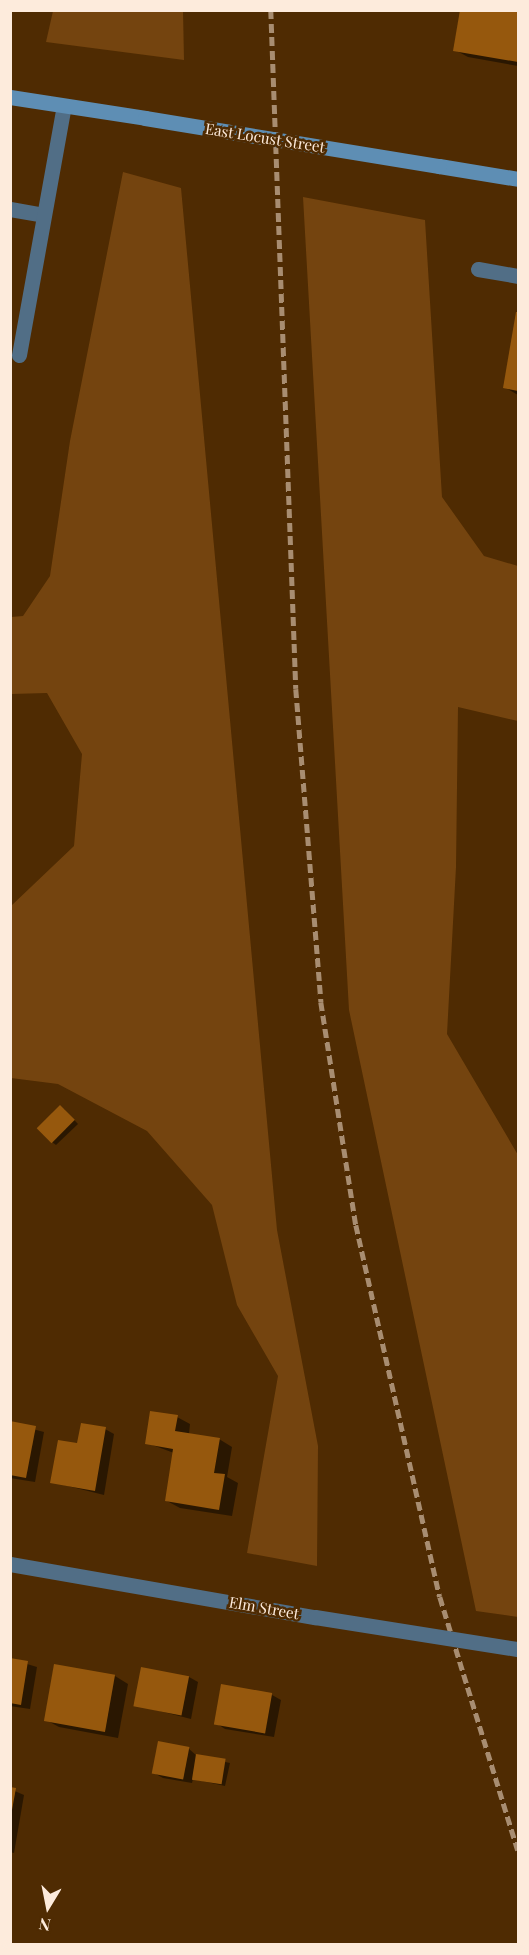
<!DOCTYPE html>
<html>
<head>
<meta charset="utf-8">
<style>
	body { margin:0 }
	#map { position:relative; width:529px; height:1955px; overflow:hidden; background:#4f2b02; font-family:"Playfair Display",serif }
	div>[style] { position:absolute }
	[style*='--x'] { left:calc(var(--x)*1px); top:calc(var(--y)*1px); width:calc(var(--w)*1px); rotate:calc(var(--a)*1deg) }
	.green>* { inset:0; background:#74440f }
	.shadow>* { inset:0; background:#0007 }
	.building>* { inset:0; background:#96580d; transform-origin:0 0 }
	.lane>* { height:15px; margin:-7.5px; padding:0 7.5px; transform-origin:7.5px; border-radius:7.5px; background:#516e86 }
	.street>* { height:15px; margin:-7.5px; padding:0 7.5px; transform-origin:7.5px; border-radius:7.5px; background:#516e86 }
	.secondary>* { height:15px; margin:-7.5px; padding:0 7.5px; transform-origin:7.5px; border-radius:7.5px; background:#5e8eb4 }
	.rail>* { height:4.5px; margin-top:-2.25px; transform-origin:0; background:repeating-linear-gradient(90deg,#a88d71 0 9px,transparent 0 13.5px) }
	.street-bridge>* { height:15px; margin:-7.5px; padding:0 7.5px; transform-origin:7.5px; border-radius:7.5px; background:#516e86 }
	.secondary-bridge>* { height:15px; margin:-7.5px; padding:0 7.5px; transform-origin:7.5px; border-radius:7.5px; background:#5e8eb4 }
	span { translate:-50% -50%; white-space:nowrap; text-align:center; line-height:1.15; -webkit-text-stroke:5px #4f2b02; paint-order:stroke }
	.street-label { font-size:15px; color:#fdebdc }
	.frame { position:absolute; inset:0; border:12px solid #fdebdc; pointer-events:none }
	.north { position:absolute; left:18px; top:1877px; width:60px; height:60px; -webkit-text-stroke:4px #4f2b02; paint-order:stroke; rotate:190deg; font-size:16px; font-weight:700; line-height:24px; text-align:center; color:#fdebdc }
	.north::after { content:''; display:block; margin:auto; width:21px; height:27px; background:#fdebdc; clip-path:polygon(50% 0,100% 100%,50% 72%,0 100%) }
</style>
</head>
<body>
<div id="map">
	<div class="green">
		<div style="clip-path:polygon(53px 11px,183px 11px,184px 60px,46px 42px)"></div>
		<div style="clip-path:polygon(123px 172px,181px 188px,277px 1230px,318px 1446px,317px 1566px,247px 1553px,278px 1376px,237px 1305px,212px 1205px,147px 1131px,58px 1084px,11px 1078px,11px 906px,74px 846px,82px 754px,47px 693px,11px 694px,11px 617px,23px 616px,50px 576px,70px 441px)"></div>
		<div style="clip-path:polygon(303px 197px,425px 220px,442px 497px,484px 556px,518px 566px,518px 721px,458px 707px,456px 867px,447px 1034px,518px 1155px,518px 1617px,476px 1611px,349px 1010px)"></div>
	</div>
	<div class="shadow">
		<div style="clip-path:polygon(462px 10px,518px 10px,518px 66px,468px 57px,455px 50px)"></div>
		<div style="clip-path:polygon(517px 313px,518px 314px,518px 395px,504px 387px)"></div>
		<div style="clip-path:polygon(64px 1109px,78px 1124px,56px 1145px,52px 1142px)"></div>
		<div style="clip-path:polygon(177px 1417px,190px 1424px,189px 1434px,219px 1439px,232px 1447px,227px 1477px,238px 1483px,232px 1516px,180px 1508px,167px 1501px,174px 1453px,147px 1443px)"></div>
		<div style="clip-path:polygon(10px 1423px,44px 1432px,35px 1482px,10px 1478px)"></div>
		<div style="clip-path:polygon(105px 1429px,114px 1434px,104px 1495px,52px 1482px,78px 1445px)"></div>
		<div style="clip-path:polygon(10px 1659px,37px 1667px,30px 1709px,10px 1706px)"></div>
		<div style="clip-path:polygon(115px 1676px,128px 1684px,118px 1738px,59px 1727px,46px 1720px)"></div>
		<div style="clip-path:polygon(189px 1677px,198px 1682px,191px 1719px,136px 1705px)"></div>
		<div style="clip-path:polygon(222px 1686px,272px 1695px,281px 1700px,274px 1737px,225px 1729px,216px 1723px)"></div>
		<div style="clip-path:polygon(188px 1748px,197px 1756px,230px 1763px,225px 1786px,193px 1779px,192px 1783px,163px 1778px,154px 1773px)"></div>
		<div style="clip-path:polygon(10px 1789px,24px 1795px,14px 1853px,10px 1852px)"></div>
	</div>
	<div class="building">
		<div style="clip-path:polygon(460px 10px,518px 10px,518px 62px,453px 51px)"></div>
		<div style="clip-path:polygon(516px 312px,518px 312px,518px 391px,503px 388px)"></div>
		<div style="left:60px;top:1105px;width:21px;height:33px;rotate:45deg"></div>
		<div style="clip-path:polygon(150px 1411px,178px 1415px,175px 1431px,220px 1438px,214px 1473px,225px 1474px,219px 1510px,165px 1501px,173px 1449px,145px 1444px)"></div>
		<div style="clip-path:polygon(10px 1421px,36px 1426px,26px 1478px,10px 1475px)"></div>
		<div style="clip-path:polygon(81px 1423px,106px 1427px,95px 1491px,50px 1483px,58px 1440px,77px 1443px)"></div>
		<div style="clip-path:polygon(10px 1658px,28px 1661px,21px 1705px,10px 1703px)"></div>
		<div style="left:54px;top:1664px;width:62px;height:58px;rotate:10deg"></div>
		<div style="left:141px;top:1667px;width:49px;height:40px;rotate:11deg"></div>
		<div style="left:221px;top:1684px;width:52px;height:41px;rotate:10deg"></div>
		<div style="left:158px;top:1741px;width:32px;height:33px;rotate:11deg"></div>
		<div style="left:196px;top:1754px;width:30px;height:26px;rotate:9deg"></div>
		<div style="clip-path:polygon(10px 1787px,16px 1788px,12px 1810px,10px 1810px)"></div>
	</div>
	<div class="lane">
		<div style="--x:10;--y:209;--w:34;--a:10"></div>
		<div style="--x:478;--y:269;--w:41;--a:9.9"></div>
		<div style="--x:19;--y:355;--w:253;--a:-79.8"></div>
	</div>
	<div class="street">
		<div style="--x:10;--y:1564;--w:310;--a:9.9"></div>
	</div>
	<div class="secondary">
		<div style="--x:10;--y:97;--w:137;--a:8.8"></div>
		<div style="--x:439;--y:166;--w:80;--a:9.3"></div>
	</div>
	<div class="rail">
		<div style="--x:271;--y:10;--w:679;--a:87.89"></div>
		<div style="--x:296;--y:689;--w:314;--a:85.4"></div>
		<div style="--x:321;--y:1002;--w:226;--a:81.1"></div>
		<div style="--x:356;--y:1225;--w:381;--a:77.3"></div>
		<div style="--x:440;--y:1597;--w:265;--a:72.9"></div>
	</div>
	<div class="street-bridge">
		<div style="--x:315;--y:1617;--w:206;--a:9"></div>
	</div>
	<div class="secondary-bridge">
		<div style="--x:145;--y:118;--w:298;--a:9.3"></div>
	</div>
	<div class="street-label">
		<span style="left:265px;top:138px;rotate:9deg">East Locust Street</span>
		<span style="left:264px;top:1608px;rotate:10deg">Elm Street</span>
	</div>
	<div class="frame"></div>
	<div class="north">N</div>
</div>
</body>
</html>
